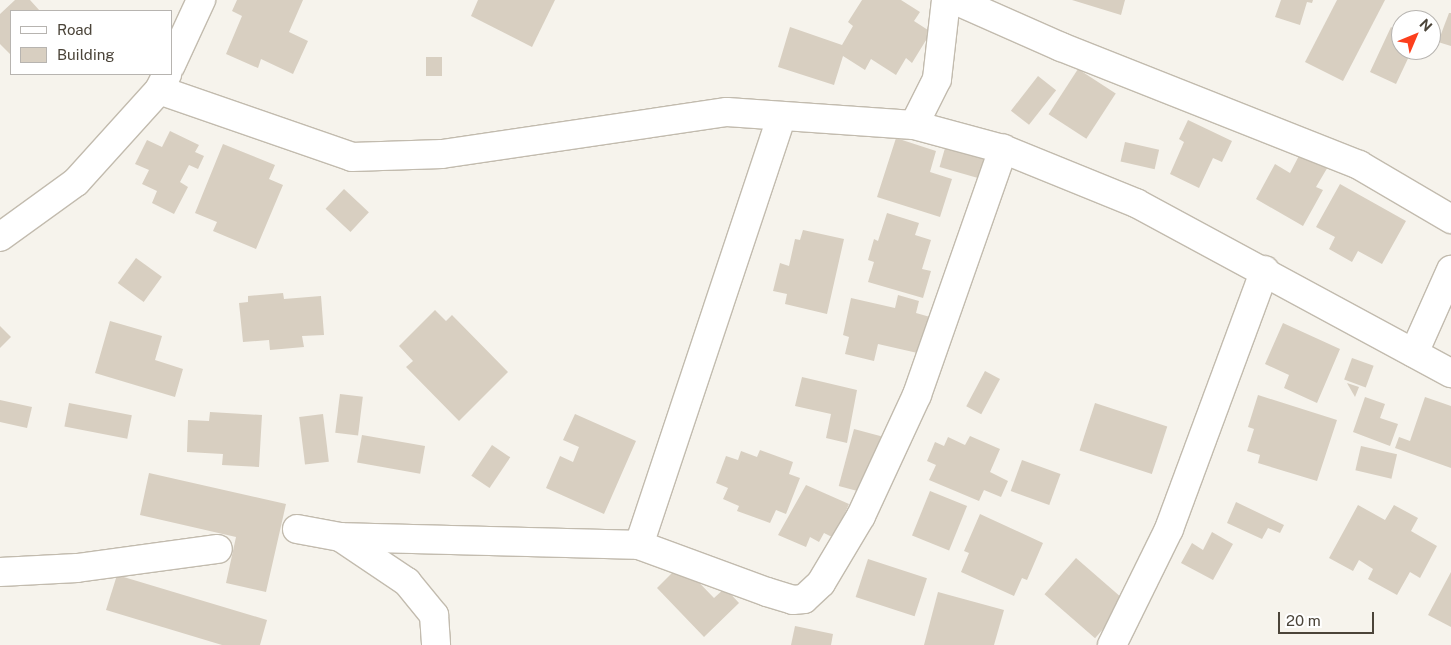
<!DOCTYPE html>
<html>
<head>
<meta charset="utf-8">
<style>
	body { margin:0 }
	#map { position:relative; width:1451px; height:645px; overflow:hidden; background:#f6f3ec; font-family:"Public Sans",sans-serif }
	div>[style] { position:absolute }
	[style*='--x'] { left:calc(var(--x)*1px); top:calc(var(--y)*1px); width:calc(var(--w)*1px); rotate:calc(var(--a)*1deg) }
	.building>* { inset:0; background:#d8cfc1; transform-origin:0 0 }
	.roads { filter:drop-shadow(1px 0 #c2bbae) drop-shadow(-1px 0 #c2bbae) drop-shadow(0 1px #c2bbae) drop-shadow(0 -1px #c2bbae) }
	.minor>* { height:28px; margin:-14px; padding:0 14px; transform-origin:14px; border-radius:14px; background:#fff }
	span { translate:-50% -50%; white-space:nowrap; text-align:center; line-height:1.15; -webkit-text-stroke:4px #fff; paint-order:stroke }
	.legend { position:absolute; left:10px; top:10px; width:162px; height:65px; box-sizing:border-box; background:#fff; border:1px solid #b7b4b0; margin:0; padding:6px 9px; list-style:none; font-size:15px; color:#4b4439 }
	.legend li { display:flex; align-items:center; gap:10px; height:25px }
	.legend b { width:25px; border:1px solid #b7b4b0 }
	.north { position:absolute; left:1391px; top:10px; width:50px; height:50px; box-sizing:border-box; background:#fff; border:1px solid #b7b4b0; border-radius:50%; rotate:45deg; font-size:14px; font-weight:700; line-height:20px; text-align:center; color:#4b4439 }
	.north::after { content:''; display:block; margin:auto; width:18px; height:22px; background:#fc3f1d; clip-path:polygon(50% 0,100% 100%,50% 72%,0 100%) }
	.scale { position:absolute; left:1278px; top:612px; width:96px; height:22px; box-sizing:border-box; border:2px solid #4b4439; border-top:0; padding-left:6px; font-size:15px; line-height:18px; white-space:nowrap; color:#4b4439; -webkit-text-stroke:4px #fff; paint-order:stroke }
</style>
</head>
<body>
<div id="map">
	<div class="building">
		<div style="clip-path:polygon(15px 0,30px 0,40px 11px,11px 11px,11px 55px,0 44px,0 14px)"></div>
		<div style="clip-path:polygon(237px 0,303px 0,289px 32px,308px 41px,293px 74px,261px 59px,258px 68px,226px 54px,242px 16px,232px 11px)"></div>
		<div style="clip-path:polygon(478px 0,555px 0,532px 47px,471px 16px)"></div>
		<div style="clip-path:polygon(862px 0,901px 0,920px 12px,914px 21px,931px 32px,912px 63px,906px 58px,896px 75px,871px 59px,865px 70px,843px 56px,834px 85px,778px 67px,790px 27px,842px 45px,853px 26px,848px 22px)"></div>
		<div style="clip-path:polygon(1072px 0,1125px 0,1121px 15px)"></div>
		<div style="clip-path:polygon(1281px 0,1313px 0,1312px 3px,1307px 2px,1300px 25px,1275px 17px)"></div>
		<div style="clip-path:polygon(1337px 0,1385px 0,1343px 81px,1305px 62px)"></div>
		<div style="clip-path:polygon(1449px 13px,1451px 13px,1451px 46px,1438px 42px)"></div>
		<div style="clip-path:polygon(1391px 27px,1401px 32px,1401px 50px,1412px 50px,1396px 84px,1370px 72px)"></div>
		<div style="left:442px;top:57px;width:19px;height:16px;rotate:90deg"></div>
		<div style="left:1078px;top:69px;width:45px;height:54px;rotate:33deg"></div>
		<div style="left:1038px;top:76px;width:23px;height:44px;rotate:38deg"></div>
		<div style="clip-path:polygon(1188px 120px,1232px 141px,1222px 162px,1213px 158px,1199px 188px,1170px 174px,1184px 142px,1179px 139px)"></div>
		<div style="clip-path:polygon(170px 131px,199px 145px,195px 152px,204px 156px,198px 169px,189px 165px,180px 182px,188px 187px,174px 214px,152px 203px,157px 191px,142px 184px,149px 170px,135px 164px,147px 140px,162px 147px)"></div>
		<div style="clip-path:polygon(896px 138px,936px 151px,930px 172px,952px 179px,940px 217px,877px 197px)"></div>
		<div style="left:947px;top:141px;width:48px;height:27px;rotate:16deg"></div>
		<div style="left:1125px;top:142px;width:35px;height:20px;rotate:13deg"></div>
		<div style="clip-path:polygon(223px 144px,275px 165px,269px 179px,283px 185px,256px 249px,213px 231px,217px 222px,195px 213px)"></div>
		<div style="clip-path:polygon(1302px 150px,1329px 165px,1316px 187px,1323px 190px,1303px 226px,1256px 199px,1275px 164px,1290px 173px)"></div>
		<div style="clip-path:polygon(1340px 184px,1406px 221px,1382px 264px,1358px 251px,1352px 262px,1329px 249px,1335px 237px,1316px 227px)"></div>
		<div style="left:344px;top:189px;width:34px;height:27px;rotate:43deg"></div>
		<div style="clip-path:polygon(887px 213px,919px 223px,915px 235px,931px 240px,922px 269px,931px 271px,923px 298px,868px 282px,874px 262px,868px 260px,874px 239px,878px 241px)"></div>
		<div style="clip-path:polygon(803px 230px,844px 239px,827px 314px,785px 304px,787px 294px,773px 291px,780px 263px,789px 266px,795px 239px,800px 240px)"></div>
		<div style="left:136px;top:258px;width:32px;height:31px;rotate:36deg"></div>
		<div style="clip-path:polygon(283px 293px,284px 299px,321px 296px,324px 335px,302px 336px,304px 347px,270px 350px,269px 340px,243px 342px,239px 303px,248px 302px,248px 296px)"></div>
		<div style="clip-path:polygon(898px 295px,919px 301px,916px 313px,930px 317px,922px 354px,878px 344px,874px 361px,845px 354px,849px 337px,843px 335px,851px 298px,895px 308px)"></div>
		<div style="clip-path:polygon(435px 310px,446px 321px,452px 315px,508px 372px,459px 421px,406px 367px,413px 361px,399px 346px)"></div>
		<div style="clip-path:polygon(110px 321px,162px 336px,155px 360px,183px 369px,175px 397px,95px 373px)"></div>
		<div style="clip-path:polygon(1283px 323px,1340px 349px,1317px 403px,1284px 388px,1289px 375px,1265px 364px)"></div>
		<div style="clip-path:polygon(0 326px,11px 337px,0 348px)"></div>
		<div style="left:1352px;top:358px;width:23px;height:23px;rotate:20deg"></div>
		<div style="left:985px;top:371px;width:17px;height:40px;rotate:28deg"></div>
		<div style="clip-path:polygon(802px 377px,857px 390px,847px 443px,826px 438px,831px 414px,795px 406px)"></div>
		<div style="clip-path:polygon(1347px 383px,1359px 387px,1355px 397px)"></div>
		<div style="left:340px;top:394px;width:23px;height:39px;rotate:7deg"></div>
		<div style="clip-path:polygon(1258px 395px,1337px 420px,1317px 481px,1258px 463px,1260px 455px,1247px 451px,1254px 429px,1248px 427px)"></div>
		<div style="clip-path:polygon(1365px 397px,1385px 404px,1380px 418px,1398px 424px,1390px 446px,1353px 432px)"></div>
		<div style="clip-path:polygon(1425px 397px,1451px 406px,1451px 468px,1395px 448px,1399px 437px,1410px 441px)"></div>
		<div style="clip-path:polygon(0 400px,32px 407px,27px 428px,0 422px)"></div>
		<div style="left:69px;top:403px;width:64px;height:24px;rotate:11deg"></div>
		<div style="left:1095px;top:403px;width:76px;height:50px;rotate:18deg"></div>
		<div style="clip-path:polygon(210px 412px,262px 415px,259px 467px,222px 465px,223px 454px,187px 452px,188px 420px,209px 421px)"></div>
		<div style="left:323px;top:414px;width:48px;height:24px;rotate:83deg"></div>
		<div style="clip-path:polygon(575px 414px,636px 441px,604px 514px,546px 488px,560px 456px,573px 462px,579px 447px,563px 440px)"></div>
		<div style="left:854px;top:429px;width:30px;height:59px;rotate:15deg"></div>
		<div style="left:362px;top:435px;width:64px;height:28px;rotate:10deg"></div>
		<div style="clip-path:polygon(970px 436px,1000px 449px,990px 472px,1008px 481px,1001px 497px,984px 490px,979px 501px,929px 480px,936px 465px,927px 461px,935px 442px,944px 446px,948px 437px,965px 445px)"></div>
		<div style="left:492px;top:445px;width:22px;height:37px;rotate:34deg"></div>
		<div style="left:1361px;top:446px;width:37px;height:25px;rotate:13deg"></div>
		<div style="clip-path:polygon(760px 450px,793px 462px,789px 474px,800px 478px,786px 514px,776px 510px,770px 523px,737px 511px,739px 506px,723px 499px,728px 488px,716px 483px,726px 456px,738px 460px,741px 451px,757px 457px)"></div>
		<div style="left:1022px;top:460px;width:41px;height:33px;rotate:20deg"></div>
		<div style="clip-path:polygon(149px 473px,286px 504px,266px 592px,226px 583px,236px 537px,140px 515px)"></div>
		<div style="clip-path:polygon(806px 485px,849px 504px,834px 538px,824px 533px,819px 542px,810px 537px,806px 547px,778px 535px)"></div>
		<div style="left:930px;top:491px;width:40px;height:48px;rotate:22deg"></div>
		<div style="clip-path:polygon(1236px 502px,1284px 525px,1280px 533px,1268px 528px,1262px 539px,1227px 523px)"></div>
		<div style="clip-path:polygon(1358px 505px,1385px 520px,1394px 505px,1418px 518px,1411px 531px,1437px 546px,1420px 578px,1410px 572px,1397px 595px,1368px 579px,1373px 569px,1359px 560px,1353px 571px,1329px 558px)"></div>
		<div style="clip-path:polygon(980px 514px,1043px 543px,1027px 580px,1022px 578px,1014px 596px,961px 572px,969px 553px,964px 551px)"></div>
		<div style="clip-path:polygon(1212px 532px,1233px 544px,1213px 580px,1181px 563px,1192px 543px,1203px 550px)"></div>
		<div style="left:1076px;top:558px;width:67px;height:48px;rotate:41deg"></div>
		<div style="left:868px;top:559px;width:62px;height:40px;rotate:18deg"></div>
		<div style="clip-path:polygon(681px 564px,714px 598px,725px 588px,739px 603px,704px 637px,657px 588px)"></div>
		<div style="clip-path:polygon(1451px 572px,1451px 627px,1428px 615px)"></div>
		<div style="clip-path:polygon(117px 575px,267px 620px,260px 645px,222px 645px,106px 610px)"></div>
		<div style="clip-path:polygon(938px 592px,1004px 610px,994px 645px,924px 645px)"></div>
		<div style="clip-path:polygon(795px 626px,833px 634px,831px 645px,791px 645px)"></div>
	</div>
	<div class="roads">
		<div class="minor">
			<div style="--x:955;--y:0;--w:116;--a:23.9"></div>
			<div style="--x:1061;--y:47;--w:321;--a:21.6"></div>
			<div style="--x:1359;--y:165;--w:107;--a:30.4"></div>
			<div style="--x:171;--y:65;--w:72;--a:-65.2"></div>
			<div style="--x:159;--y:90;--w:204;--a:19.1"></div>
			<div style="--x:352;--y:157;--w:90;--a:-1.9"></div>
			<div style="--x:442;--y:154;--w:288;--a:-8.4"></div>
			<div style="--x:727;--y:112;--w:187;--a:4"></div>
			<div style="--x:914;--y:125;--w:92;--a:15.1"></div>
			<div style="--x:1003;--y:149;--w:144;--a:22.1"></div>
			<div style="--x:1136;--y:203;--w:358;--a:28.4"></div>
			<div style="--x:914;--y:125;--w:51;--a:-63.4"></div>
			<div style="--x:937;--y:79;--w:80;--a:-83.5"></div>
			<div style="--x:0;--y:237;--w:94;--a:-35.9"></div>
			<div style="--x:76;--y:182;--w:124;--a:-47.9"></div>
			<div style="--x:159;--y:90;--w:18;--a:-63"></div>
			<div style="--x:1414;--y:353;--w:91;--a:-66"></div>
			<div style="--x:297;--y:529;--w:44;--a:10.5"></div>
			<div style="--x:340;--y:537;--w:81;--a:33.9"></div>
			<div style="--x:407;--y:582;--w:43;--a:50.7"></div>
			<div style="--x:434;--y:615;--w:30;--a:86"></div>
			<div style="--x:340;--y:537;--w:299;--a:1.5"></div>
			<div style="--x:639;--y:545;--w:136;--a:20.2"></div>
			<div style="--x:767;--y:592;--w:27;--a:17"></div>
			<div style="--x:793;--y:600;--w:11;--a:-5"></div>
			<div style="--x:804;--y:599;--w:23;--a:-43"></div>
			<div style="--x:821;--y:583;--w:78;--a:-59.2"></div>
			<div style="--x:861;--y:516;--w:133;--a:-65.2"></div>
			<div style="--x:917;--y:395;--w:261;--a:-70.7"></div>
			<div style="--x:639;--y:545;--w:450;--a:-71.6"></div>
			<div style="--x:0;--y:572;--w:77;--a:-3"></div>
			<div style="--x:77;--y:568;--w:142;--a:-7.7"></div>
			<div style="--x:1112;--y:645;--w:129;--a:-63.8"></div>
			<div style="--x:1169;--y:529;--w:276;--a:-69.7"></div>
		</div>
	</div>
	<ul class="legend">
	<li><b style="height:6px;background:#fff"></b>Road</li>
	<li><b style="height:14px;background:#d8cfc1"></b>Building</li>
	</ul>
	<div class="north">N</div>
	<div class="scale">20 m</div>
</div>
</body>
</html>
